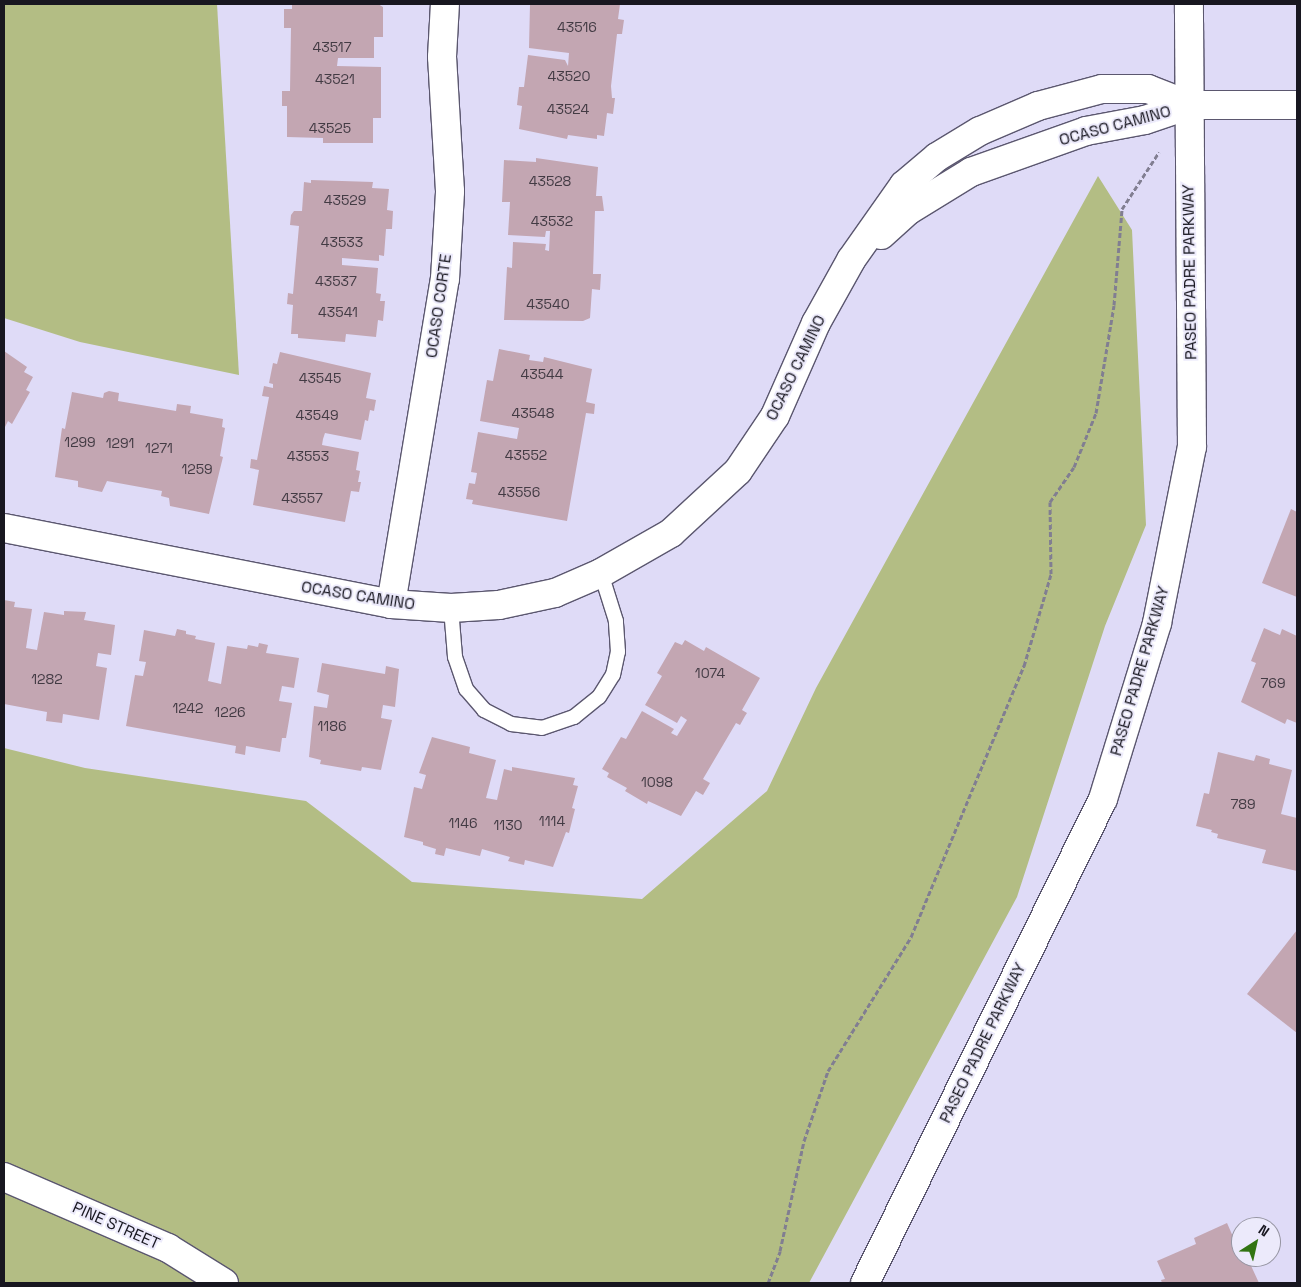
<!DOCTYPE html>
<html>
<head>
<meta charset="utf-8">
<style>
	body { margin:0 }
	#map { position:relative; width:1301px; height:1287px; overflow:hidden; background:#dfdbf7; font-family:"Space Grotesk",sans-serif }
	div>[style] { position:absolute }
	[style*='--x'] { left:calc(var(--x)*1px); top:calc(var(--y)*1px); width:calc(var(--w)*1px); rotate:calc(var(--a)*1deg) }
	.green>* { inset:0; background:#b3bd84 }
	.building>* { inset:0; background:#c3a6b2 }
	.path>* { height:3px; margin-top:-1.5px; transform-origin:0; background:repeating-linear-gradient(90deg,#817e91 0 5px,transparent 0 7.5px) }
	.roads { filter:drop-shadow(1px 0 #5b576f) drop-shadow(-1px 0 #5b576f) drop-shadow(0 1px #5b576f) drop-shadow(0 -1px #5b576f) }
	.lane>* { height:14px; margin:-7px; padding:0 7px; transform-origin:7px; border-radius:7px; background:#fff }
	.street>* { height:28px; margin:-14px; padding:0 14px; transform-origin:14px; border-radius:14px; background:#fff }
	.secondary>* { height:28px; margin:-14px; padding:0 14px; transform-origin:14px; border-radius:14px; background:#fff }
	span { translate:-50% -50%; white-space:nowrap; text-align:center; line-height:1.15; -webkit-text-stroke:4px #eceafb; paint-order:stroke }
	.number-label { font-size:14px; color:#433b44 }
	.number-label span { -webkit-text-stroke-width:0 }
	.street-label { font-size:16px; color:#181720 }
	.frame { position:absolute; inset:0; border:5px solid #181720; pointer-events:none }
	.north { position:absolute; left:1231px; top:1217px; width:50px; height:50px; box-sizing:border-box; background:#eceafb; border:1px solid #9796a3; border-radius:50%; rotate:35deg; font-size:14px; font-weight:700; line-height:20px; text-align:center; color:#181720 }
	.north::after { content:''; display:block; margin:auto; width:18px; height:22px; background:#327412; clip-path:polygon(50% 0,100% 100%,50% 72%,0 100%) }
</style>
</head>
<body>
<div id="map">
	<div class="green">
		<div style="clip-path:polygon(4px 4px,217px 4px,239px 375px,80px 342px,4px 318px)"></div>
		<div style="clip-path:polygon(1098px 176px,1132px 230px,1146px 525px,1105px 626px,1017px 897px,809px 1283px,4px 1283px,4px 748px,85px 768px,306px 801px,412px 882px,642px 899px,767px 791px,816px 688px)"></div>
	</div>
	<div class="building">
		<div style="clip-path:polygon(292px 4px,378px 4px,383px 7px,383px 37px,374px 37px,374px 58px,338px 58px,337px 66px,381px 67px,381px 118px,373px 118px,373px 143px,323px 143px,323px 138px,287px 137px,287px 106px,282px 106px,282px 91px,290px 91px,291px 28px,284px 28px,284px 9px,292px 9px)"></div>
		<div style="clip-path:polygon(530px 4px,620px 4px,618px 19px,624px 20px,622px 34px,617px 34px,611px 86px,612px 98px,615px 98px,613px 114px,607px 113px,604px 136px,597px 135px,597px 139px,568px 135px,567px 139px,519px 129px,522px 106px,517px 105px,519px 87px,524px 87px,528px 55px,565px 60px,568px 66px,569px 53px,529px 48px)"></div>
		<div style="clip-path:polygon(536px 158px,598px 167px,596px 196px,602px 196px,604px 211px,595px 211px,593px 274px,601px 274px,600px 290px,592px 289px,590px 318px,583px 321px,504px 320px,507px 267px,512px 268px,513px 242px,546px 244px,545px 250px,549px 251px,550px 231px,546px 231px,545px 237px,508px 235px,510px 202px,502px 202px,504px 160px,536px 162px)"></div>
		<div style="clip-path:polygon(311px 180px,373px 182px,372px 188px,389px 189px,387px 210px,393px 211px,392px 229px,386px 229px,384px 256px,379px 255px,379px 261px,342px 258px,342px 265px,378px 268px,376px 293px,381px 294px,380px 301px,385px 301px,383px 321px,378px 320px,376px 337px,346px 334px,345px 342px,298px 338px,298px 334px,291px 334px,293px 305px,287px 304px,288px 293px,293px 294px,299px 226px,290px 225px,291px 215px,294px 211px,302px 211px,304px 182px,311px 183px)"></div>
		<div style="clip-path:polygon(499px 349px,530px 355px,529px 360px,543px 362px,544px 357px,592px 369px,586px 402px,595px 404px,594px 414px,586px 413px,567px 521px,472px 504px,473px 500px,466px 499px,469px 483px,475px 484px,477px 473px,471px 472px,478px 432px,517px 439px,519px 428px,480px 421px,487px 380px,493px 381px)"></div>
		<div style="clip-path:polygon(4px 351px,27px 367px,24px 372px,33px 377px,26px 390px,30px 392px,12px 424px,8px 421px,4px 429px)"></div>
		<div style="clip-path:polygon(280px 352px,371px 373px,366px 398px,376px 400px,374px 411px,370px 410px,368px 421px,365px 420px,361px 440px,325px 433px,323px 439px,322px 445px,359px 452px,356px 470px,360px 471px,358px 482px,361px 482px,359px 492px,351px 491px,345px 522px,253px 505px,259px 470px,250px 468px,251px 459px,257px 460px,269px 397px,262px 396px,264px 386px,273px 388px,273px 384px,269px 383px,273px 363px,277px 364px)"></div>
		<div style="clip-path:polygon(109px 391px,119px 393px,118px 401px,176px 411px,177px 404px,191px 406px,190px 413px,223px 419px,222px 427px,225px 428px,220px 456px,223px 457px,209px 514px,170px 506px,169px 498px,161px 496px,162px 491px,107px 481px,102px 492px,78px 487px,78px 481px,55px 477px,62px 428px,65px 429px,72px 392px,103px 398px,104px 393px)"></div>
		<div style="clip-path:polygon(1291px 509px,1297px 512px,1297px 597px,1262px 583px)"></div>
		<div style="clip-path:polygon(4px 600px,15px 602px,14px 607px,32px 609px,26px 648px,37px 650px,44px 612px,64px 615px,64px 611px,86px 612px,84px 620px,115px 625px,111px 655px,98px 653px,96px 666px,107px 668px,99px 720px,63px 714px,62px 723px,46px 721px,47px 712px,4px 704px)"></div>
		<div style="clip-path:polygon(1264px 628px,1280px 635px,1282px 629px,1297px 636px,1297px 723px,1287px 719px,1285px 724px,1241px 702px,1256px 663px,1251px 661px)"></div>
		<div style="clip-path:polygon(177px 629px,186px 631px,186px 634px,196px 636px,195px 639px,215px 643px,208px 681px,221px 684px,227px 646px,247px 649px,248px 645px,258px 647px,259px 643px,268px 645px,266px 653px,299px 658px,294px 688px,282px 686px,279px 701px,292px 703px,286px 738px,282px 738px,280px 752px,246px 746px,245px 755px,235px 753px,236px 746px,126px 726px,135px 675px,143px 676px,146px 662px,139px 661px,144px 630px,175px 636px)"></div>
		<div style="clip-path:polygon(685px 640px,704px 651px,706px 647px,760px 678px,742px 710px,747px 713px,745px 716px,740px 725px,736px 723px,703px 779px,710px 783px,703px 795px,696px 791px,681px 816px,648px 801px,647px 804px,625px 791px,627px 788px,607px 777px,609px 773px,602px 769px,621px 737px,626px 739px,642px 711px,674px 729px,671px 733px,677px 736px,687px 720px,681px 716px,677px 723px,645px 705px,662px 676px,657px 673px,675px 642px,682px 645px)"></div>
		<div style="clip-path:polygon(322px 663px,385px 674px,386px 666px,399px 669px,395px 707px,383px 705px,381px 718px,392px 720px,381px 770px,362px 767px,361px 771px,320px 764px,321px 760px,309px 757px,314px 706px,327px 708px,329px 695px,317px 692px)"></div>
		<div style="clip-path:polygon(432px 737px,470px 747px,469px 753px,496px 760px,486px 798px,497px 800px,504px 769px,512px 771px,512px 767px,575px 778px,573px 785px,578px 786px,572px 808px,575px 809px,569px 833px,566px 832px,553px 867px,525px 860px,524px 865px,508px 861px,510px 857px,482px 849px,480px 856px,446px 848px,444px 856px,435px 854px,436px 849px,423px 845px,423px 842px,404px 837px,414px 787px,422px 789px,426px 775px,419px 773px)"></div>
		<div style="clip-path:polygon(1218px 752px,1254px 761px,1256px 755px,1270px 759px,1269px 764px,1292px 770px,1281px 814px,1297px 818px,1297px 871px,1262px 863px,1266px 850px,1217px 838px,1218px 834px,1211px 832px,1212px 830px,1196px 826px,1204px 793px,1209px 794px)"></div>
		<div style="clip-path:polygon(1297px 930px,1297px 1033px,1247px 994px)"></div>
		<div style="clip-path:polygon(1227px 1223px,1238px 1248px,1241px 1247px,1241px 1257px,1247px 1257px,1259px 1283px,1162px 1283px,1161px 1280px,1165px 1279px,1157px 1261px,1196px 1244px,1194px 1238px)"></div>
	</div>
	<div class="path">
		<div style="--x:768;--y:1283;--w:34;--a:-69"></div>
		<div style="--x:780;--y:1251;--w:113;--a:-77.7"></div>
		<div style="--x:804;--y:1141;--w:74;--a:-71.1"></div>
		<div style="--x:828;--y:1071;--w:158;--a:-58.2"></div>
		<div style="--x:911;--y:937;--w:294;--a:-67.4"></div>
		<div style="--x:1024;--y:666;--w:96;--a:-73.6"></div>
		<div style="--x:1051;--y:574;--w:72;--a:-90.8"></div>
		<div style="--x:1050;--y:502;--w:42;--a:-55.6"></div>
		<div style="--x:1074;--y:467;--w:58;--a:-67.8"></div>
		<div style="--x:1096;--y:413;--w:109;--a:-80.5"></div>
		<div style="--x:1114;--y:305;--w:96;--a:-85.2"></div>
		<div style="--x:1122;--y:209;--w:68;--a:-57"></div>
	</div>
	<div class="roads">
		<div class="lane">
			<div style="--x:451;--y:608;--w:49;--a:85.3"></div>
			<div style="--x:455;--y:657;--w:34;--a:71"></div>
			<div style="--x:466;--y:689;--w:28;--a:49"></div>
			<div style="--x:484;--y:710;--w:30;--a:27"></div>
			<div style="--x:511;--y:724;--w:31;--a:7"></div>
			<div style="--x:542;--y:728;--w:34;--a:-19"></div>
			<div style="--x:574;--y:717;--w:32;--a:-39"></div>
			<div style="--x:599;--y:697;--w:26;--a:-58"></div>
			<div style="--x:613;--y:675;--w:24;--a:-78"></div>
			<div style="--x:618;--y:652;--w:31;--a:-94"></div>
			<div style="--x:616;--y:621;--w:50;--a:-107.4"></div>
		</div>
		<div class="street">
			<div style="--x:881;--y:235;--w:38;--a:-42"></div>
			<div style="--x:909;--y:210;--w:73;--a:-31.5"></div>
			<div style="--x:971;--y:172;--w:122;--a:-19.6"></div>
			<div style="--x:1086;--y:131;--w:60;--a:-10.6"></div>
			<div style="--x:1145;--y:120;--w:46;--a:-18.8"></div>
			<div style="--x:1189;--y:105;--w:108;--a:0"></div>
			<div style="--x:4;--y:528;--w:394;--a:11.1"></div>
			<div style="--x:391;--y:604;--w:60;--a:3.8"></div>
			<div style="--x:451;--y:608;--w:48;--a:-3.6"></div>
			<div style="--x:499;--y:605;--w:57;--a:-12.1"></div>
			<div style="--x:555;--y:593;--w:50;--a:-23.5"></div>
			<div style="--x:601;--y:573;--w:81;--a:-29.7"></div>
			<div style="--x:671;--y:533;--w:91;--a:-42.8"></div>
			<div style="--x:738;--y:471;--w:66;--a:-56.1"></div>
			<div style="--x:775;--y:416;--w:102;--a:-66.2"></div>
			<div style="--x:816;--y:323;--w:72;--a:-60.9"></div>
			<div style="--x:851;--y:260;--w:92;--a:-54.8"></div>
			<div style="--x:904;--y:185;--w:43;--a:-40.3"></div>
			<div style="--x:937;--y:157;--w:50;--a:-31.2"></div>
			<div style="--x:980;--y:131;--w:63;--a:-23.3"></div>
			<div style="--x:1038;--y:106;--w:66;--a:-14.9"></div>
			<div style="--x:1102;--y:89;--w:46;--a:0"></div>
			<div style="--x:1148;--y:89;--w:44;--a:21.3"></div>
			<div style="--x:391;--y:604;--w:329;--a:-80.6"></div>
			<div style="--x:445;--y:279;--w:88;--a:-86.7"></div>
			<div style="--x:450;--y:191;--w:134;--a:-93.4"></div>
			<div style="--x:442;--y:57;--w:53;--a:-86.8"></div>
			<div style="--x:4;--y:1177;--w:179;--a:23.4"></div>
			<div style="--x:168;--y:1248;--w:66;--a:32"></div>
		</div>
		<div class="secondary">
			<div style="--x:865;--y:1283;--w:539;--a:-63.82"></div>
			<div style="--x:1103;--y:799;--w:184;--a:-72.9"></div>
			<div style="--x:1157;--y:623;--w:179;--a:-78.8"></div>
			<div style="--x:1192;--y:447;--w:443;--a:-90.4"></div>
		</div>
	</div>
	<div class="number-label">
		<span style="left:577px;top:27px">43516</span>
		<span style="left:332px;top:47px">43517</span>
		<span style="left:569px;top:76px">43520</span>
		<span style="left:335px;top:79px">43521</span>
		<span style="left:568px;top:109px">43524</span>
		<span style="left:330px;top:128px">43525</span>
		<span style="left:550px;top:181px">43528</span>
		<span style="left:345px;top:200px">43529</span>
		<span style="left:552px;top:221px">43532</span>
		<span style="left:342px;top:242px">43533</span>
		<span style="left:336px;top:281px">43537</span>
		<span style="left:548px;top:304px">43540</span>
		<span style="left:338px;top:312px">43541</span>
		<span style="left:542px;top:374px">43544</span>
		<span style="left:320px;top:378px">43545</span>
		<span style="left:533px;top:413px">43548</span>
		<span style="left:317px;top:415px">43549</span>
		<span style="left:80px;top:442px">1299</span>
		<span style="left:120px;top:443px">1291</span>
		<span style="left:159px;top:448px">1271</span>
		<span style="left:526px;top:455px">43552</span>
		<span style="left:308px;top:456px">43553</span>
		<span style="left:197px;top:469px">1259</span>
		<span style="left:519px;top:492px">43556</span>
		<span style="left:302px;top:498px">43557</span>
		<span style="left:710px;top:673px">1074</span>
		<span style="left:47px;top:679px">1282</span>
		<span style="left:1273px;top:683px">769</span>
		<span style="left:188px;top:708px">1242</span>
		<span style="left:230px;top:712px">1226</span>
		<span style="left:332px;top:726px">1186</span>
		<span style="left:657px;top:782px">1098</span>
		<span style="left:1243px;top:804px">789</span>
		<span style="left:552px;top:821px">1114</span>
		<span style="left:463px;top:823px">1146</span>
		<span style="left:508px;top:825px">1130</span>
	</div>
	<div class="street-label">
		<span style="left:1115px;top:126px;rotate:-15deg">OCASO CAMINO</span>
		<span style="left:1190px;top:272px;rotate:-91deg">PASEO PADRE PARKWAY</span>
		<span style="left:439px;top:306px;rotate:-82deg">OCASO CORTE</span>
		<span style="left:796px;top:368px;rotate:-64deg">OCASO CAMINO</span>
		<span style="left:358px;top:596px;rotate:9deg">OCASO CAMINO</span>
		<span style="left:1140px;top:671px;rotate:-74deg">PASEO PADRE PARKWAY</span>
		<span style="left:983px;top:1043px;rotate:-64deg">PASEO PADRE PARKWAY</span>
		<span style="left:116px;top:1226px;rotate:24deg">PINE STREET</span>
	</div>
	<div class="frame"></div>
	<div class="north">N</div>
</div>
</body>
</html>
